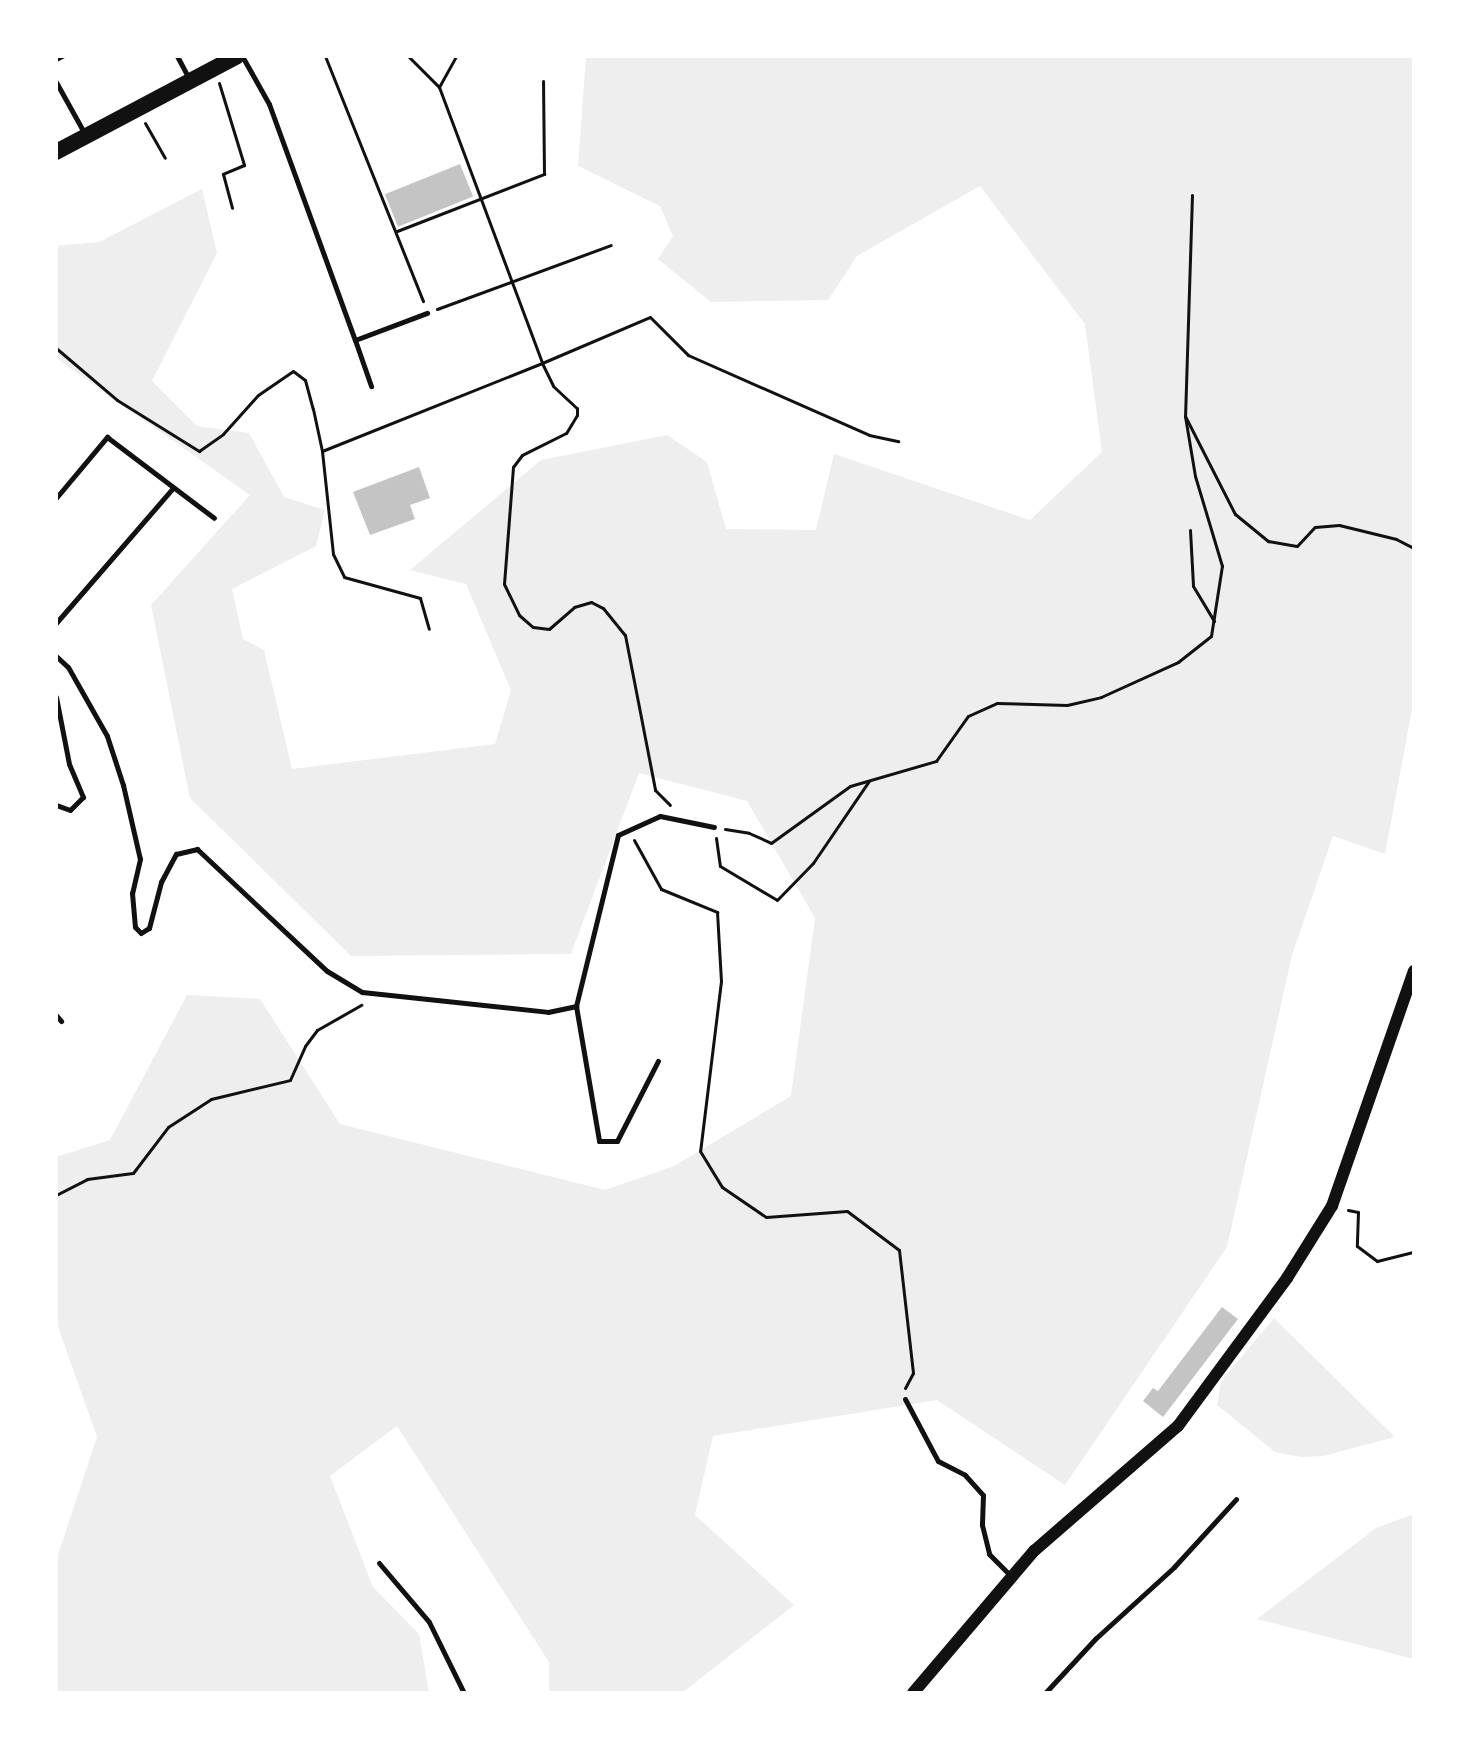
<!DOCTYPE html>
<html>
<head>
<meta charset="utf-8">
<style>
	body { margin:0 }
	#map { position:relative; width:1470px; height:1749px; overflow:hidden; background:#fff; font-family:Karla,sans-serif }
	div>[style] { position:absolute }
	[style*='--x'] { left:calc(var(--x)*1px); top:calc(var(--y)*1px); width:calc(var(--w)*1px); rotate:calc(var(--a)*1deg) }
	.green>* { inset:0; background:#eee }
	.building>* { inset:0; background:#c4c4c4; transform-origin:0 0 }
	.path>* { height:3px; margin:-1.5px; padding:0 1.5px; transform-origin:1.5px; border-radius:1.5px; background:#111 }
	.service>* { height:5px; margin:-2.5px; padding:0 2.5px; transform-origin:2.5px; border-radius:2.5px; background:#111 }
	.tertiary>* { height:12px; margin:-6px; padding:0 6px; transform-origin:6px; border-radius:6px; background:#111 }
	.primary>* { height:16px; margin:-8px; padding:0 8px; transform-origin:8px; border-radius:8px; background:#111 }
	span { translate:-50% -50%; white-space:nowrap; text-align:center; line-height:1.15; -webkit-text-stroke:7px #fff; paint-order:stroke }
	.frame { position:absolute; inset:0; border:58px solid #fff; pointer-events:none }
</style>
</head>
<body>
<div id="map">
	<div class="green">
		<div style="clip-path:polygon(586px 56px,1414px 56px,1414px 699px,1385px 854px,1333px 836px,1292px 955px,1227px 1247px,1065px 1485px,937px 1400px,713px 1436px,695px 1515px,794px 1605px,682px 1693px,549px 1693px,549px 1662px,397px 1426px,330px 1476px,373px 1587px,419px 1634px,429px 1693px,56px 1693px,56px 1561px,97px 1437px,56px 1321px,56px 1157px,110px 1140px,187px 995px,260px 999px,340px 1124px,605px 1190px,674px 1166px,791px 1096px,815px 918px,747px 801px,639px 773px,571px 954px,351px 956px,190px 798px,151px 605px,250px 495px,56px 358px,56px 246px,99px 242px,202px 189px,217px 253px,152px 381px,197px 426px,249px 433px,284px 497px,325px 510px,316px 546px,232px 589px,243px 639px,264px 650px,292px 769px,495px 744px,511px 690px,466px 584px,410px 570px,541px 460px,667px 435px,707px 462px,726px 529px,816px 530px,834px 454px,1030px 520px,1102px 452px,1085px 324px,980px 186px,857px 256px,828px 300px,711px 302px,658px 259px,673px 236px,660px 206px,578px 166px)"></div>
		<div style="clip-path:polygon(1274px 1318px,1395px 1437px,1323px 1456px,1301px 1457px,1275px 1452px,1217px 1405px,1221px 1381px)"></div>
		<div style="clip-path:polygon(1414px 1514px,1414px 1659px,1257px 1619px,1376px 1528px)"></div>
	</div>
	<div class="building">
		<div style="left:460px;top:164px;width:35px;height:81px;rotate:68deg"></div>
		<div style="clip-path:polygon(419px 467px,430px 498px,410px 505px,415px 519px,370px 535px,353px 492px)"></div>
		<div style="clip-path:polygon(1222px 1307px,1238px 1319px,1163px 1417px,1143px 1401px,1153px 1388px,1158px 1391px)"></div>
	</div>
	<div class="path">
		<div style="--x:325;--y:56;--w:264;--a:68.2"></div>
		<div style="--x:408;--y:56;--w:44;--a:45"></div>
		<div style="--x:439;--y:87;--w:295;--a:69.5"></div>
		<div style="--x:542;--y:363;--w:117;--a:-23.1"></div>
		<div style="--x:650;--y:317;--w:54;--a:45"></div>
		<div style="--x:688;--y:355;--w:198;--a:23.8"></div>
		<div style="--x:869;--y:435;--w:30;--a:12"></div>
		<div style="--x:219;--y:83;--w:86;--a:73"></div>
		<div style="--x:244;--y:165;--w:23;--a:157"></div>
		<div style="--x:223;--y:174;--w:35;--a:75"></div>
		<div style="--x:439;--y:87;--w:35;--a:-61"></div>
		<div style="--x:145;--y:123;--w:40;--a:60.3"></div>
		<div style="--x:1192;--y:195;--w:221;--a:91.8"></div>
		<div style="--x:1185;--y:416;--w:110;--a:63"></div>
		<div style="--x:1235;--y:514;--w:43;--a:39.3"></div>
		<div style="--x:1268;--y:541;--w:29;--a:10"></div>
		<div style="--x:1297;--y:546;--w:26;--a:-47"></div>
		<div style="--x:1315;--y:527;--w:24;--a:-5"></div>
		<div style="--x:1339;--y:525;--w:59;--a:13.8"></div>
		<div style="--x:1396;--y:539;--w:20;--a:27"></div>
		<div style="--x:397;--y:231;--w:158;--a:-21.2"></div>
		<div style="--x:544;--y:174;--w:93;--a:-90.6"></div>
		<div style="--x:437;--y:309;--w:185;--a:-20.2"></div>
		<div style="--x:56;--y:348;--w:80;--a:40.4"></div>
		<div style="--x:117;--y:400;--w:97;--a:31.9"></div>
		<div style="--x:199;--y:451;--w:29;--a:-35"></div>
		<div style="--x:223;--y:434;--w:52;--a:-48.1"></div>
		<div style="--x:258;--y:395;--w:42;--a:-34.4"></div>
		<div style="--x:293;--y:371;--w:15;--a:37"></div>
		<div style="--x:305;--y:380;--w:30;--a:75"></div>
		<div style="--x:313;--y:409;--w:43;--a:77.9"></div>
		<div style="--x:322;--y:451;--w:104;--a:83.9"></div>
		<div style="--x:333;--y:554;--w:25;--a:64"></div>
		<div style="--x:344;--y:577;--w:79;--a:15.4"></div>
		<div style="--x:420;--y:598;--w:32;--a:74"></div>
		<div style="--x:322;--y:451;--w:237;--a:-21.8"></div>
		<div style="--x:542;--y:363;--w:25;--a:64"></div>
		<div style="--x:553;--y:386;--w:33;--a:43"></div>
		<div style="--x:577;--y:408;--w:7;--a:90"></div>
		<div style="--x:577;--y:415;--w:21;--a:121"></div>
		<div style="--x:566;--y:433;--w:49;--a:153.4"></div>
		<div style="--x:522;--y:455;--w:15;--a:127"></div>
		<div style="--x:513;--y:467;--w:117;--a:94.4"></div>
		<div style="--x:504;--y:584;--w:34;--a:64"></div>
		<div style="--x:519;--y:615;--w:18;--a:41"></div>
		<div style="--x:533;--y:627;--w:16;--a:7"></div>
		<div style="--x:549;--y:629;--w:33;--a:-41"></div>
		<div style="--x:574;--y:607;--w:18;--a:-16"></div>
		<div style="--x:591;--y:602;--w:13;--a:27"></div>
		<div style="--x:603;--y:608;--w:35;--a:51"></div>
		<div style="--x:625;--y:635;--w:158;--a:79"></div>
		<div style="--x:655;--y:790;--w:21;--a:45"></div>
		<div style="--x:1190;--y:530;--w:56;--a:86.9"></div>
		<div style="--x:1193;--y:586;--w:41;--a:59"></div>
		<div style="--x:725;--y:829;--w:24;--a:9"></div>
		<div style="--x:749;--y:833;--w:24;--a:24"></div>
		<div style="--x:771;--y:843;--w:97;--a:-35.8"></div>
		<div style="--x:850;--y:786;--w:90;--a:-16.2"></div>
		<div style="--x:936;--y:761;--w:55;--a:-54.6"></div>
		<div style="--x:968;--y:716;--w:32;--a:-24"></div>
		<div style="--x:997;--y:703;--w:70;--a:1.6"></div>
		<div style="--x:1067;--y:705;--w:35;--a:-13"></div>
		<div style="--x:1101;--y:697;--w:85;--a:-24.4"></div>
		<div style="--x:1178;--y:662;--w:42;--a:-38.2"></div>
		<div style="--x:1211;--y:636;--w:71;--a:-81.1"></div>
		<div style="--x:1222;--y:566;--w:94;--a:-106.7"></div>
		<div style="--x:1195;--y:476;--w:61;--a:-99.5"></div>
		<div style="--x:716;--y:838;--w:28;--a:82"></div>
		<div style="--x:720;--y:866;--w:66;--a:30.8"></div>
		<div style="--x:777;--y:900;--w:52;--a:-45.8"></div>
		<div style="--x:813;--y:863;--w:99;--a:-55.7"></div>
		<div style="--x:634;--y:840;--w:56;--a:61.1"></div>
		<div style="--x:661;--y:889;--w:61;--a:22.3"></div>
		<div style="--x:717;--y:912;--w:69;--a:86.7"></div>
		<div style="--x:721;--y:981;--w:171;--a:97"></div>
		<div style="--x:700;--y:1151;--w:42;--a:58.6"></div>
		<div style="--x:722;--y:1187;--w:53;--a:34.3"></div>
		<div style="--x:766;--y:1217;--w:81;--a:-4.2"></div>
		<div style="--x:847;--y:1211;--w:65;--a:36.9"></div>
		<div style="--x:899;--y:1250;--w:124;--a:83.5"></div>
		<div style="--x:913;--y:1373;--w:17;--a:118"></div>
		<div style="--x:56;--y:1195;--w:35;--a:-27"></div>
		<div style="--x:87;--y:1179;--w:46;--a:-7.4"></div>
		<div style="--x:133;--y:1173;--w:58;--a:-52.7"></div>
		<div style="--x:168;--y:1127;--w:51;--a:-33.1"></div>
		<div style="--x:211;--y:1099;--w:81;--a:-13.5"></div>
		<div style="--x:290;--y:1080;--w:37;--a:-66"></div>
		<div style="--x:305;--y:1046;--w:20;--a:-53"></div>
		<div style="--x:317;--y:1030;--w:51;--a:-29.6"></div>
		<div style="--x:1348;--y:1210;--w:10;--a:11"></div>
		<div style="--x:1358;--y:1212;--w:34;--a:92"></div>
		<div style="--x:1357;--y:1246;--w:25;--a:37"></div>
		<div style="--x:1377;--y:1261;--w:38;--a:-14"></div>
	</div>
	<div class="service">
		<div style="--x:177;--y:56;--w:24;--a:62"></div>
		<div style="--x:242;--y:56;--w:55;--a:60.6"></div>
		<div style="--x:269;--y:104;--w:251;--a:70"></div>
		<div style="--x:355;--y:340;--w:77;--a:-20.6"></div>
		<div style="--x:56;--y:59;--w:7;--a:-27"></div>
		<div style="--x:56;--y:82;--w:60;--a:60.9"></div>
		<div style="--x:355;--y:340;--w:49;--a:70.8"></div>
		<div style="--x:56;--y:498;--w:80;--a:-50.1"></div>
		<div style="--x:107;--y:437;--w:134;--a:37.1"></div>
		<div style="--x:56;--y:623;--w:177;--a:-49.1"></div>
		<div style="--x:56;--y:656;--w:16;--a:43"></div>
		<div style="--x:68;--y:667;--w:79;--a:60.5"></div>
		<div style="--x:107;--y:736;--w:52;--a:71.9"></div>
		<div style="--x:123;--y:785;--w:76;--a:77.1"></div>
		<div style="--x:140;--y:859;--w:35;--a:103"></div>
		<div style="--x:132;--y:893;--w:34;--a:85"></div>
		<div style="--x:135;--y:927;--w:8;--a:45"></div>
		<div style="--x:141;--y:933;--w:9;--a:-32"></div>
		<div style="--x:149;--y:928;--w:48;--a:-75.4"></div>
		<div style="--x:161;--y:882;--w:32;--a:-62"></div>
		<div style="--x:176;--y:854;--w:22;--a:-13"></div>
		<div style="--x:197;--y:849;--w:178;--a:43.2"></div>
		<div style="--x:327;--y:971;--w:41;--a:31"></div>
		<div style="--x:362;--y:992;--w:187;--a:6.1"></div>
		<div style="--x:548;--y:1012;--w:29;--a:-12"></div>
		<div style="--x:576;--y:1006;--w:137;--a:80.3"></div>
		<div style="--x:599;--y:1141;--w:18;--a:0"></div>
		<div style="--x:617;--y:1141;--w:90;--a:-62.9"></div>
		<div style="--x:56;--y:697;--w:68;--a:79"></div>
		<div style="--x:69;--y:764;--w:36;--a:67"></div>
		<div style="--x:83;--y:797;--w:18;--a:135"></div>
		<div style="--x:70;--y:810;--w:15;--a:-160"></div>
		<div style="--x:576;--y:1006;--w:176;--a:-76.2"></div>
		<div style="--x:618;--y:835;--w:46;--a:-24.3"></div>
		<div style="--x:660;--y:816;--w:55;--a:11.5"></div>
		<div style="--x:56;--y:1015;--w:8;--a:50"></div>
		<div style="--x:905;--y:1399;--w:70;--a:62"></div>
		<div style="--x:938;--y:1461;--w:30;--a:27"></div>
		<div style="--x:965;--y:1475;--w:27;--a:48"></div>
		<div style="--x:983;--y:1495;--w:30;--a:92"></div>
		<div style="--x:982;--y:1525;--w:30;--a:76"></div>
		<div style="--x:989;--y:1554;--w:31;--a:45"></div>
		<div style="--x:379;--y:1563;--w:77;--a:49.7"></div>
		<div style="--x:429;--y:1622;--w:79;--a:63.8"></div>
		<div style="--x:1045;--y:1693;--w:74;--a:-47.2"></div>
		<div style="--x:1095;--y:1639;--w:107;--a:-42.3"></div>
		<div style="--x:1174;--y:1567;--w:92;--a:-47.6"></div>
	</div>
	<div class="tertiary">
		<div style="--x:913;--y:1693;--w:187;--a:-49.6"></div>
		<div style="--x:1034;--y:1551;--w:191;--a:-41"></div>
		<div style="--x:1178;--y:1426;--w:184;--a:-53.6"></div>
		<div style="--x:1287;--y:1278;--w:85;--a:-58"></div>
		<div style="--x:1332;--y:1206;--w:249;--a:-70.8"></div>
	</div>
	<div class="primary">
		<div style="--x:56;--y:152;--w:205;--a:-27.9"></div>
	</div>
	<div class="frame"></div>
</div>
</body>
</html>
